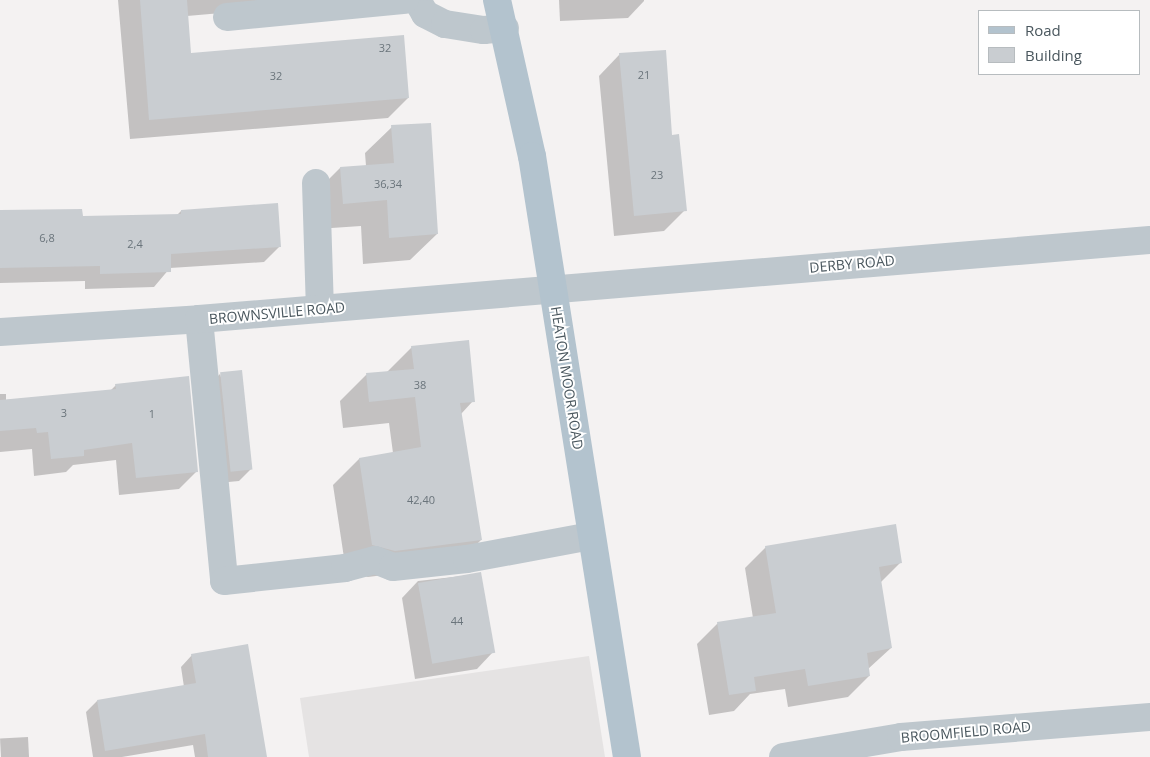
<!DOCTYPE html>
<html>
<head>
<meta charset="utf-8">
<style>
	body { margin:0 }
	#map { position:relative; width:1150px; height:757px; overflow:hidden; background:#f4f2f2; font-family:"Open Sans",sans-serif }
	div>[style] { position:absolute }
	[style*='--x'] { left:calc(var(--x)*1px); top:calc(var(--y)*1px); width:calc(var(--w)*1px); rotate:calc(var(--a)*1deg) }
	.education>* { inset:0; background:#e5e3e3 }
	.shadow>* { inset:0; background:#0003; transform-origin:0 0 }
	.building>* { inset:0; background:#c9cdd1; transform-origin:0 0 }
	.minor>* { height:28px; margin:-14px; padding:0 14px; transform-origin:14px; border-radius:14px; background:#bec7cd }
	.major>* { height:28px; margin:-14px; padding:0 14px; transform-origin:14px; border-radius:14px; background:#b3c3ce }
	span { translate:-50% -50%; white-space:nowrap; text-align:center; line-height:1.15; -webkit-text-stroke:4px #fff; paint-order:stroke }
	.number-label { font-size:11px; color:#6a747b }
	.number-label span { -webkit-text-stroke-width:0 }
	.street-label { font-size:14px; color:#4a575e }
	.legend { position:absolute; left:978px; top:10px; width:162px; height:65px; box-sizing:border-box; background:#fff; border:1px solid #b7bcbf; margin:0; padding:6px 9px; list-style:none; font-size:15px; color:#4a575e }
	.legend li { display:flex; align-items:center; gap:10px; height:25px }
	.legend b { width:25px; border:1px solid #b7bcbf }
</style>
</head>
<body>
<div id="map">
	<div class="education">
		<div style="clip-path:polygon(589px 656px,605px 757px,309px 757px,300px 698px)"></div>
	</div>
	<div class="shadow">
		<div style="clip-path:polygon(118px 0,372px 0,187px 16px,190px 54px,408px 98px,388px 118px,130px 139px)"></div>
		<div style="clip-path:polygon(559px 0,644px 0,644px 1px,628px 18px,560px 21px)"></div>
		<div style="clip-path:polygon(620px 54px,671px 137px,685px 210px,664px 231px,614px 236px,599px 76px)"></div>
		<div style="clip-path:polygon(392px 127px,437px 234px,410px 260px,363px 264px,361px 226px,317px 229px,314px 194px,340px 168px,366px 166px,365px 153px)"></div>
		<div style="clip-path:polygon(181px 211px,280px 246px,264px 262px,170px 268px,154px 287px,85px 289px,85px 281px,0 283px,0 223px,177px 215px)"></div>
		<div style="clip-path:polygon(412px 347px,473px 401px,461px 414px,481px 540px,455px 566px,368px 577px,346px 571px,333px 485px,359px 459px,393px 453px,389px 423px,343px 428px,340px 401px,366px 375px,386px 373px)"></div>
		<div style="clip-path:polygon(220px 374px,251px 469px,239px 481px,218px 483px,209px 385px)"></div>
		<div style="clip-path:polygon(116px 385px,197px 471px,179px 489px,119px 495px,116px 460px,73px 465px,66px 472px,34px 476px,32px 449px,0 452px,0 394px,6px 394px,6px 400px,110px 391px)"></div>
		<div style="clip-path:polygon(766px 547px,901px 562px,880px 583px,891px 648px,868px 669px,869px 676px,848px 697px,788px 707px,785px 689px,750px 694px,734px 711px,709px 715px,697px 644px,718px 623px,753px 618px,745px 568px)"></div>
		<div style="clip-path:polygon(480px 574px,493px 652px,477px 669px,415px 679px,402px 598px,418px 581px)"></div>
		<div style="clip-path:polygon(192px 655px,266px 757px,195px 757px,193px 745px,122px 757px,93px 757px,86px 712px,97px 701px,184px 687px,181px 667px)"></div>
		<div style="left:28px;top:737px;width:20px;height:28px;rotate:87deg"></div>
	</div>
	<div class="building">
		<div style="clip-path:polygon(140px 0,187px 0,191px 53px,404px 35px,409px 98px,149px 120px)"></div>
		<div style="clip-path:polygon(666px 50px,672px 135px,679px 134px,687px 211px,634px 216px,619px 53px)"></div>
		<div style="clip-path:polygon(431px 123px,438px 234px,389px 238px,387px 200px,343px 204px,340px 167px,394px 163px,391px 125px)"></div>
		<div style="clip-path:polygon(278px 203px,281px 247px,171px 254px,171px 272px,100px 274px,100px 266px,0 268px,0 210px,82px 209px,83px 216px,181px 214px,181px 210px)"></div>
		<div style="clip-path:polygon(469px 340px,475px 402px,460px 403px,482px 540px,395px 551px,372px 545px,359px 458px,421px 447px,415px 397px,369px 402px,366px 373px,414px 369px,411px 346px)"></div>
		<div style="left:242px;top:370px;width:100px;height:22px;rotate:84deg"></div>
		<div style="clip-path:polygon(189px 376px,198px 472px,136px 478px,132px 443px,84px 450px,84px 456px,51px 459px,48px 432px,37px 433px,36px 428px,0 431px,0 400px,116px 389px,115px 384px)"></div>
		<div style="clip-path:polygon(896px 524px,902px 563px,879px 567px,892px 648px,867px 653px,870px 676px,808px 686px,805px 669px,754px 677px,756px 691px,729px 695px,717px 622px,776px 613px,765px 546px)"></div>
		<div style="left:481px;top:572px;width:82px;height:64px;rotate:80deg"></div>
		<div style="clip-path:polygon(248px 644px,267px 757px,208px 757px,205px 734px,105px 751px,97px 700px,196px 683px,191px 654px)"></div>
	</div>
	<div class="minor">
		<div style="--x:417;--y:0;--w:16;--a:60"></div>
		<div style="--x:425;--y:14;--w:22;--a:27"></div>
		<div style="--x:445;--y:24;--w:39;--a:9"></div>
		<div style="--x:484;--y:30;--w:21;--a:-5"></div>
		<div style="--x:227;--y:17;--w:179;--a:-5.5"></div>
		<div style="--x:316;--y:183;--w:126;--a:88.2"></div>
		<div style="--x:199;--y:319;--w:263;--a:84.5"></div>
		<div style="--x:224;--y:581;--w:122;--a:-6.1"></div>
		<div style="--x:345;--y:568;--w:31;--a:-15"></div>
		<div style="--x:375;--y:560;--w:19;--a:21"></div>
		<div style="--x:393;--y:567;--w:74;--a:-6.2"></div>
		<div style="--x:467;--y:559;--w:126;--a:-10.5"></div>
		<div style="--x:0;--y:332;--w:199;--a:-3.7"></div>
		<div style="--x:199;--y:319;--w:954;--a:-4.75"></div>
		<div style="--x:783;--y:757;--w:120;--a:-9.6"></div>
		<div style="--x:901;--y:737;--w:250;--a:-4.6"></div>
	</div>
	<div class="major">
		<div style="--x:497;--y:0;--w:160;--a:77.4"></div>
		<div style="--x:532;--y:156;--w:608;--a:81.02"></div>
	</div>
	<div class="number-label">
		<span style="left:385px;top:48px">32</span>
		<span style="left:644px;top:75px">21</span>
		<span style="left:276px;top:76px">32</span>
		<span style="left:657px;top:175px">23</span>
		<span style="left:388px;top:184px">36,34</span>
		<span style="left:47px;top:238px">6,8</span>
		<span style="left:135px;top:244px">2,4</span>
		<span style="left:420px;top:385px">38</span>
		<span style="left:64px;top:413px">3</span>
		<span style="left:152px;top:414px">1</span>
		<span style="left:421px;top:500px">42,40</span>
		<span style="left:457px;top:621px">44</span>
	</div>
	<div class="street-label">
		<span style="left:852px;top:264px;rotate:-5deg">DERBY ROAD</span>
		<span style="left:277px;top:313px;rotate:-5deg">BROWNSVILLE ROAD</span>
		<span style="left:567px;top:378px;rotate:81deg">HEATON MOOR ROAD</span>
		<span style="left:966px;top:732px;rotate:-5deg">BROOMFIELD ROAD</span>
	</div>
	<ul class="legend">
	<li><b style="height:6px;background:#b3c3ce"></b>Road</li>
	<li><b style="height:14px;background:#c9cdd1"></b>Building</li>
	</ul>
</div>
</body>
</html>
